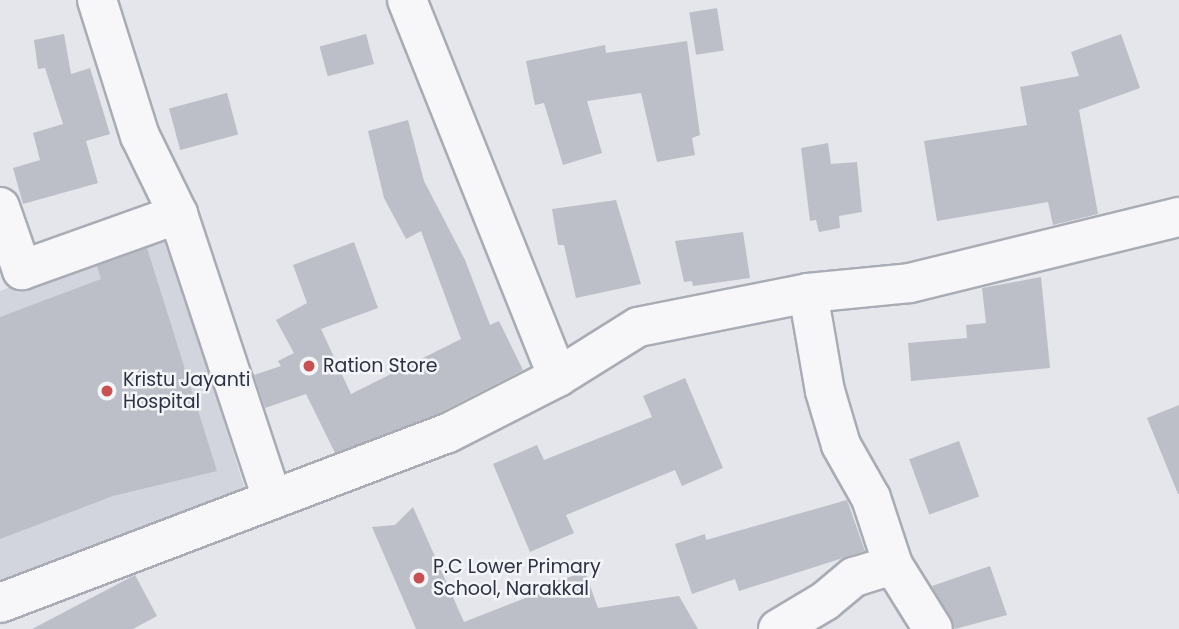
<!DOCTYPE html>
<html>
<head>
<meta charset="utf-8">
<style>
	body { margin:0 }
	#map { position:relative; width:1179px; height:629px; overflow:hidden; background:#e4e6eb; font-family:Poppins,sans-serif }
	div>[style] { position:absolute }
	[style*='--x'] { left:calc(var(--x)*1px); top:calc(var(--y)*1px); width:calc(var(--w)*1px); rotate:calc(var(--a)*1deg) }
	.built>* { inset:0; background:#d2d5dd }
	.building>* { inset:0; background:#bcbfc8; transform-origin:0 0 }
	.roads { filter:drop-shadow(2px 0 #a9acb5) drop-shadow(-2px 0 #a9acb5) drop-shadow(0 2px #a9acb5) drop-shadow(0 -2px #a9acb5) }
	.minor>* { height:38px; margin:-19px; padding:0 19px; transform-origin:19px; border-radius:19px; background:#f7f7fa }
	.dots>* { width:19px; height:19px; translate:-50% -50%; box-sizing:border-box; border:4px solid #f4f5f8; border-radius:50% }
	span { translate:-50% -50%; white-space:nowrap; text-align:center; line-height:1.15; -webkit-text-stroke:5px #f4f5f8; paint-order:stroke }
	.poi-label { font-size:19px; color:#2d3243 }
	.left { translate:0 -50%; text-align:left }
</style>
</head>
<body>
<div id="map">
	<div class="built">
		<div style="clip-path:polygon(166px 231px,245px 490px,0 584px,0 291px)"></div>
	</div>
	<div class="building">
		<div style="left:717px;top:8px;width:43px;height:28px;rotate:81deg"></div>
		<div style="clip-path:polygon(64px 34px,71px 74px,90px 68px,110px 134px,86px 141px,98px 183px,23px 204px,13px 168px,40px 160px,33px 133px,63px 124px,45px 68px,38px 69px,34px 40px)"></div>
		<div style="left:366px;top:34px;width:31px;height:48px;rotate:75deg"></div>
		<div style="clip-path:polygon(1121px 34px,1140px 88px,1079px 110px,1098px 214px,1053px 225px,1048px 202px,937px 221px,924px 141px,1027px 125px,1020px 87px,1079px 76px,1071px 52px)"></div>
		<div style="clip-path:polygon(687px 41px,700px 135px,692px 138px,695px 155px,657px 162px,641px 93px,587px 101px,602px 153px,563px 165px,544px 103px,535px 105px,526px 61px,605px 45px,606px 53px)"></div>
		<div style="left:227px;top:93px;width:43px;height:60px;rotate:75deg"></div>
		<div style="clip-path:polygon(408px 120px,424px 181px,465px 260px,490px 325px,499px 321px,523px 370px,437px 414px,335px 453px,306px 394px,265px 408px,254px 375px,281px 366px,278px 361px,294px 353px,276px 320px,307px 303px,293px 265px,354px 242px,378px 308px,321px 329px,351px 394px,461px 339px,421px 231px,406px 239px,384px 198px,368px 131px)"></div>
		<div style="clip-path:polygon(828px 143px,831px 164px,857px 162px,862px 212px,839px 216px,840px 228px,819px 232px,816px 220px,810px 221px,801px 148px)"></div>
		<div style="clip-path:polygon(616px 200px,641px 284px,576px 298px,564px 245px,558px 245px,552px 209px)"></div>
		<div style="clip-path:polygon(743px 232px,750px 278px,693px 286px,692px 281px,684px 282px,675px 241px)"></div>
		<div style="clip-path:polygon(147px 248px,217px 471px,113px 496px,0 539px,0 317px,101px 279px,97px 266px)"></div>
		<div style="clip-path:polygon(1041px 277px,1050px 368px,911px 381px,908px 343px,967px 338px,966px 325px,986px 323px,982px 288px)"></div>
		<div style="clip-path:polygon(685px 378px,723px 468px,682px 486px,675px 470px,566px 515px,574px 533px,530px 552px,493px 464px,537px 445px,544px 460px,652px 417px,643px 396px)"></div>
		<div style="clip-path:polygon(1179px 405px,1179px 494px,1178px 494px,1147px 418px)"></div>
		<div style="left:959px;top:441px;width:59px;height:53px;rotate:70deg"></div>
		<div style="clip-path:polygon(847px 500px,865px 551px,739px 591px,735px 579px,692px 594px,675px 544px,705px 534px,706px 540px)"></div>
		<div style="clip-path:polygon(413px 507px,464px 622px,546px 590px,544px 585px,585px 572px,598px 608px,679px 596px,698px 629px,416px 629px,372px 527px,395px 525px)"></div>
		<div style="clip-path:polygon(990px 566px,1007px 615px,955px 629px,932px 586px)"></div>
		<div style="clip-path:polygon(135px 575px,157px 616px,133px 629px,32px 629px)"></div>
	</div>
	<div class="roads">
		<div class="minor">
			<div style="--x:97;--y:0;--w:143;--a:72.5"></div>
			<div style="--x:140;--y:136;--w:87;--a:64"></div>
			<div style="--x:407;--y:0;--w:406;--a:68.2"></div>
			<div style="--x:0;--y:207;--w:67;--a:70.8"></div>
			<div style="--x:22;--y:270;--w:166;--a:-19.7"></div>
			<div style="--x:178;--y:214;--w:299;--a:71.7"></div>
			<div style="--x:808;--y:293;--w:99;--a:80.2"></div>
			<div style="--x:825;--y:391;--w:56;--a:73.5"></div>
			<div style="--x:841;--y:445;--w:61;--a:60.5"></div>
			<div style="--x:871;--y:498;--w:71;--a:71.8"></div>
			<div style="--x:0;--y:603;--w:477;--a:-20.8"></div>
			<div style="--x:446;--y:434;--w:126;--a:-27"></div>
			<div style="--x:558;--y:377;--w:94;--a:-32"></div>
			<div style="--x:638;--y:327;--w:173;--a:-11.3"></div>
			<div style="--x:808;--y:293;--w:102;--a:-5.6"></div>
			<div style="--x:910;--y:283;--w:277;--a:-13.8"></div>
			<div style="--x:778;--y:629;--w:55;--a:-30.8"></div>
			<div style="--x:825;--y:601;--w:38;--a:-40"></div>
			<div style="--x:854;--y:577;--w:41;--a:-17.1"></div>
			<div style="--x:893;--y:565;--w:75;--a:58"></div>
		</div>
	</div>
	<div class="dots">
		<div style="left:309px;top:366px;background:#c75254"></div>
		<div style="left:107px;top:391px;background:#c75254"></div>
		<div style="left:419px;top:578px;background:#c75254"></div>
	</div>
	<div class="poi-label">
		<span class="left" style="left:323px;top:366px">Ration Store</span>
		<span class="left" style="left:123px;top:391px">Kristu Jayanti<br>Hospital</span>
		<span class="left" style="left:433px;top:578px">P.C Lower Primary<br>School, Narakkal</span>
	</div>
</div>
</body>
</html>
